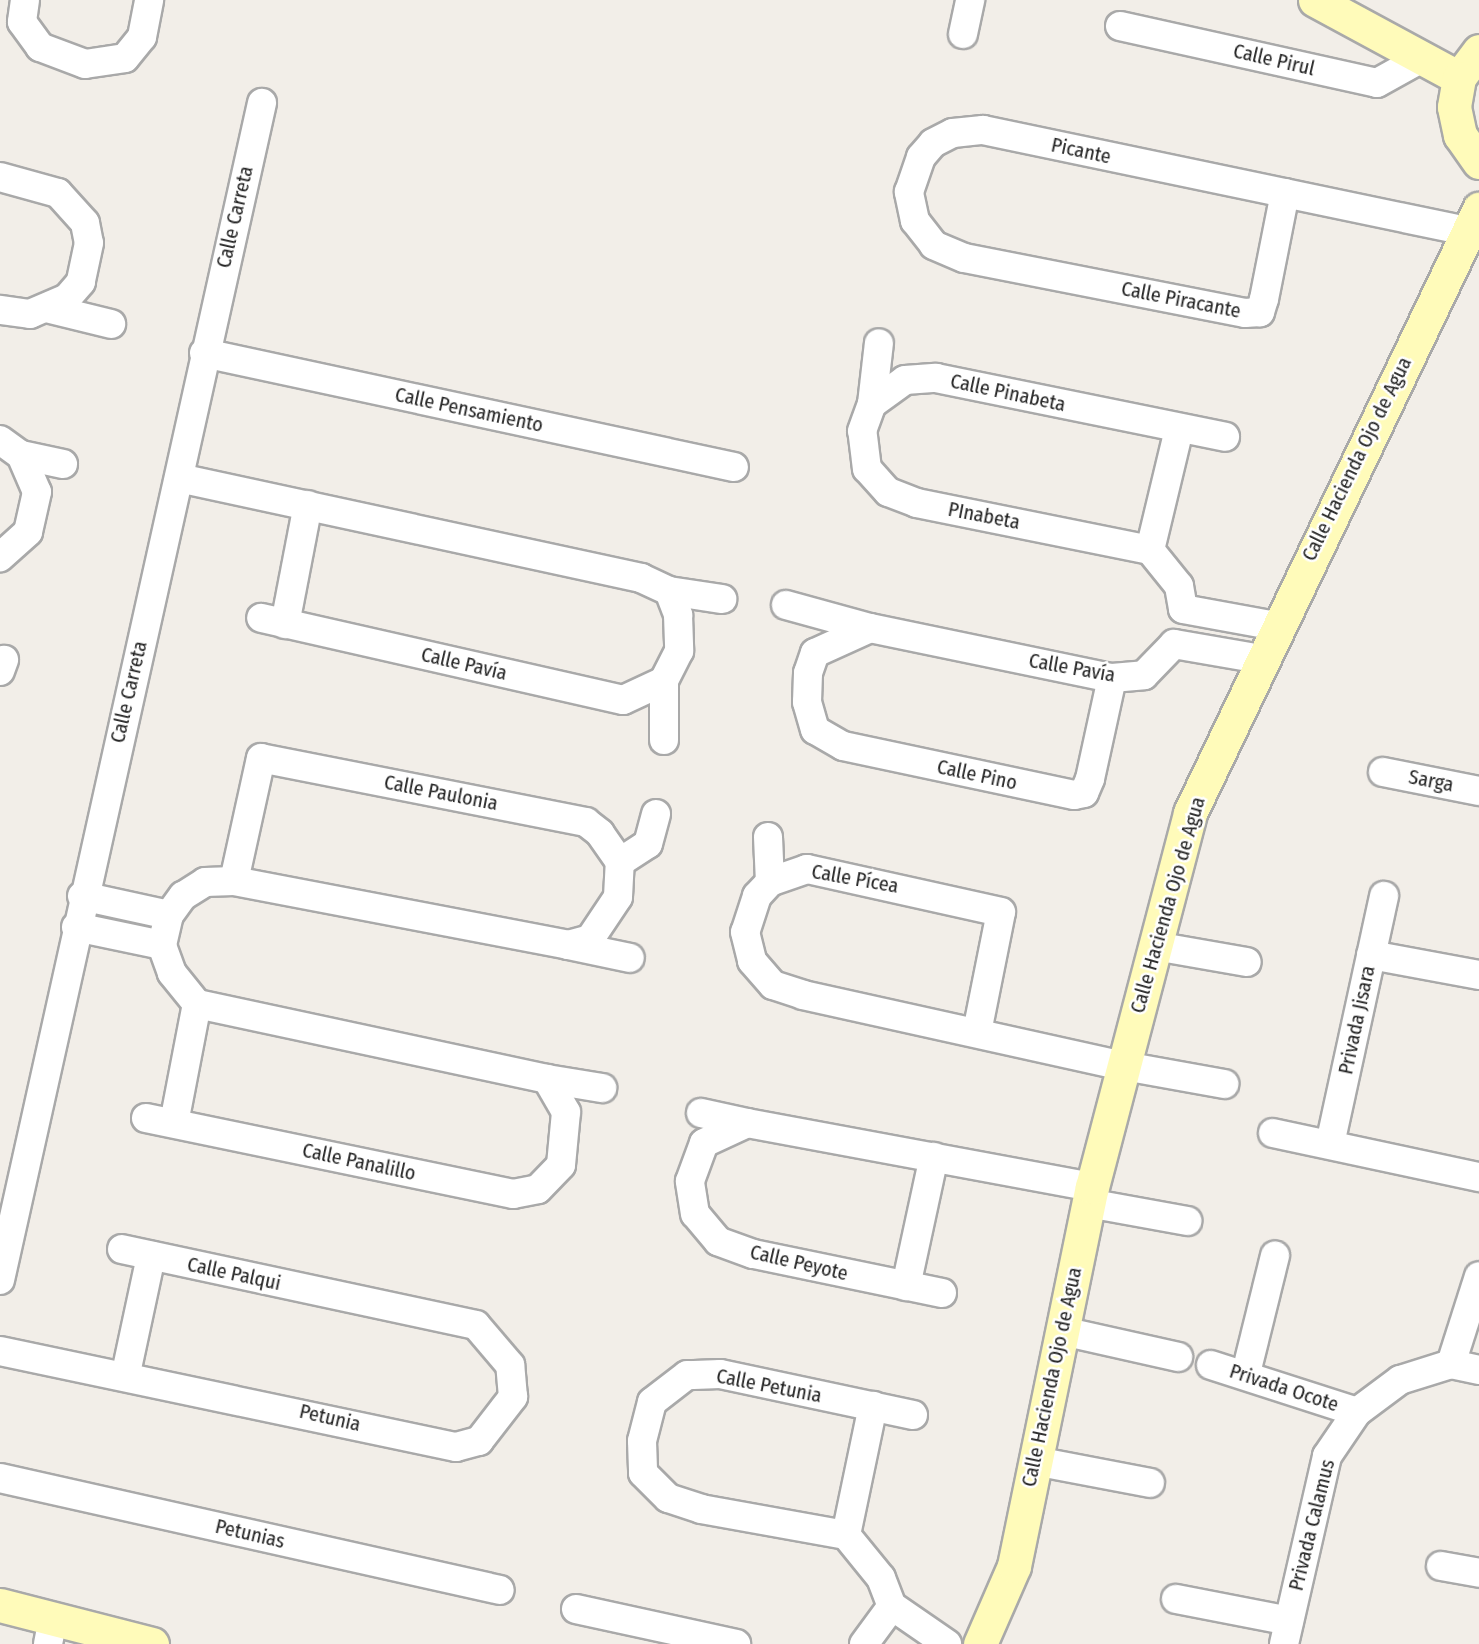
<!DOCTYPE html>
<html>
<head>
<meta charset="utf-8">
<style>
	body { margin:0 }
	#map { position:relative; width:1479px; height:1644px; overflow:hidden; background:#f2eee8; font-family:"Fira Sans Condensed",sans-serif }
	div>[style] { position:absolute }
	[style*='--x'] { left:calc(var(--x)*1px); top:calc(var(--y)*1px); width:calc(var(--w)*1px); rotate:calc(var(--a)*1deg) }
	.roads { filter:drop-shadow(2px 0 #a9a9a9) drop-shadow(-2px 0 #a9a9a9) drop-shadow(0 2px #a9a9a9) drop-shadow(0 -2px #a9a9a9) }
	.street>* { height:28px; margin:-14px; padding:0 14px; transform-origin:14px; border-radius:14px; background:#fff }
	.secondary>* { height:33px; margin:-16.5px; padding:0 16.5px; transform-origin:16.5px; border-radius:16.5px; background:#fffbba }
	span { translate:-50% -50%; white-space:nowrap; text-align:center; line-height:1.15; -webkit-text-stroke:5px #fff; paint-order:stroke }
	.street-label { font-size:20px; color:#222 }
</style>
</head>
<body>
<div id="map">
	<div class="roads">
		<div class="street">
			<div style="--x:25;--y:0;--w:22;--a:98"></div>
			<div style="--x:22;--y:22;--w:31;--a:54"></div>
			<div style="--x:40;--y:47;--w:48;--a:20.7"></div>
			<div style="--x:85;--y:64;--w:40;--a:-8.5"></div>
			<div style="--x:125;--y:58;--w:27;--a:-51"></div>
			<div style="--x:142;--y:37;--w:38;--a:-79"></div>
			<div style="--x:1120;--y:26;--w:263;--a:12.5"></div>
			<div style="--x:1377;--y:83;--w:51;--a:-29.1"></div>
			<div style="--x:963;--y:34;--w:35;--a:-78"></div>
			<div style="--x:0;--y:177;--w:60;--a:15.4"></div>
			<div style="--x:58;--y:193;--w:40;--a:48"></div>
			<div style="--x:85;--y:223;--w:20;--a:79"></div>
			<div style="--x:89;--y:243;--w:40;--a:102"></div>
			<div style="--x:81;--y:282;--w:21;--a:131"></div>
			<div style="--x:67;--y:298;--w:40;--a:156.6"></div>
			<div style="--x:30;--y:314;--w:30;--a:-172"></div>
			<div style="--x:1285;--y:193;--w:108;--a:101.2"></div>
			<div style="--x:1264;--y:299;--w:14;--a:107"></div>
			<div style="--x:1260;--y:312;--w:15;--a:176"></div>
			<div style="--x:1245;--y:313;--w:286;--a:-168.9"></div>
			<div style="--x:964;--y:258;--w:33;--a:-157"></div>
			<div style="--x:934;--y:245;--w:31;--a:-128"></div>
			<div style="--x:915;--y:221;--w:30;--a:-102"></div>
			<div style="--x:909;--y:192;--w:37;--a:-71"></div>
			<div style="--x:921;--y:157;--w:18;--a:-49"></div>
			<div style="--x:933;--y:143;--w:22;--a:-27"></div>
			<div style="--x:953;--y:133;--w:30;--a:-6"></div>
			<div style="--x:983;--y:130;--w:493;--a:11.8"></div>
			<div style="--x:50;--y:309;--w:63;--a:13.8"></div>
			<div style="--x:204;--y:353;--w:542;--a:12.14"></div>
			<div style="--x:872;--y:404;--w:61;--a:-83.5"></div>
			<div style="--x:0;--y:440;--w:26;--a:36"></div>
			<div style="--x:21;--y:455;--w:40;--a:66.6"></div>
			<div style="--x:37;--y:492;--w:41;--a:102.7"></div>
			<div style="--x:28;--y:532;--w:38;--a:138"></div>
			<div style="--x:21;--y:455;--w:43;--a:12.1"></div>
			<div style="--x:179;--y:478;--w:473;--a:12.2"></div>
			<div style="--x:641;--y:578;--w:31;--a:25"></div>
			<div style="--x:669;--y:591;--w:26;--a:69"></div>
			<div style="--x:678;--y:615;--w:36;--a:88"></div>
			<div style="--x:679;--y:651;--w:34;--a:117"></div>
			<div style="--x:664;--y:681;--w:45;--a:155.1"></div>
			<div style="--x:623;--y:700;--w:371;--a:-167.2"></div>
			<div style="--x:1150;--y:550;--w:238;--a:-168.6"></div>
			<div style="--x:917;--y:503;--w:31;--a:-159"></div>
			<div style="--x:888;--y:492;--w:31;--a:-132"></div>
			<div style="--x:867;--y:469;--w:38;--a:-97"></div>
			<div style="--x:862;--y:431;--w:29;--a:-70"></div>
			<div style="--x:872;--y:404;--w:41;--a:-36"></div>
			<div style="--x:905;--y:380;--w:31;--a:-4"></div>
			<div style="--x:936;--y:378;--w:295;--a:11.5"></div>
			<div style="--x:1150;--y:550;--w:46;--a:51.1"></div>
			<div style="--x:1179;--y:586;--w:23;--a:80"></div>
			<div style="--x:1183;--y:609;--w:96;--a:10.3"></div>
			<div style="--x:1150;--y:550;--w:124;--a:-76.5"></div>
			<div style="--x:669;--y:591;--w:54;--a:8.6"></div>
			<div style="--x:786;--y:605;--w:87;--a:15.3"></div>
			<div style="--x:285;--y:624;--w:121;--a:-79.1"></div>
			<div style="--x:0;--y:671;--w:12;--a:-70"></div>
			<div style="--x:1112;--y:678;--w:103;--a:102.3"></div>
			<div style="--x:1090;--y:779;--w:15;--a:113"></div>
			<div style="--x:1084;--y:793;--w:10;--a:169"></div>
			<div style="--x:1074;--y:795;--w:236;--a:-168"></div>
			<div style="--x:843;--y:746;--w:32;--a:-150"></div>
			<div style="--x:815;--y:730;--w:29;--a:-106"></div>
			<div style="--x:807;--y:702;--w:29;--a:-88"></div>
			<div style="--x:808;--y:673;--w:21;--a:-71"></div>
			<div style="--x:815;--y:653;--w:60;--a:-24.4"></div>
			<div style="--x:870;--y:628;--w:247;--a:11.7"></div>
			<div style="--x:1112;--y:678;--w:32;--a:-5"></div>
			<div style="--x:1144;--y:675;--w:43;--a:-45.9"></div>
			<div style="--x:1174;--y:644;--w:88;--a:9.8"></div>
			<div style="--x:664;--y:740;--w:59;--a:-90"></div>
			<div style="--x:1383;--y:772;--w:98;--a:11.2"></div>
			<div style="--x:768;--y:837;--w:45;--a:87.5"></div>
			<div style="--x:620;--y:862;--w:33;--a:-33"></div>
			<div style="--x:648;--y:844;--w:31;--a:-75"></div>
			<div style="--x:82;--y:896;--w:89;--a:12.3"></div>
			<div style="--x:76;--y:927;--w:88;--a:11.8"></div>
			<div style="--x:568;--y:945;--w:63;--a:11.8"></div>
			<div style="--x:1155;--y:946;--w:93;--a:9.9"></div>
			<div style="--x:1371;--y:955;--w:110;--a:10.5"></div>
			<div style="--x:977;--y:1032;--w:122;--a:-78.7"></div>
			<div style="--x:1001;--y:912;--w:199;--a:-167.5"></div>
			<div style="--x:807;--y:869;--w:39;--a:161"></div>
			<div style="--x:770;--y:882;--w:19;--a:133"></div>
			<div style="--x:757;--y:896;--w:38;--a:108"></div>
			<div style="--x:745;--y:932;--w:30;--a:76"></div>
			<div style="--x:752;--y:961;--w:32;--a:49"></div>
			<div style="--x:773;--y:985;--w:32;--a:18"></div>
			<div style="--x:803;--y:995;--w:329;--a:12.5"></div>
			<div style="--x:1124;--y:1066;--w:102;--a:10.2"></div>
			<div style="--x:547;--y:1079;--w:56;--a:9.3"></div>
			<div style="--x:701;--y:1113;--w:47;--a:12.3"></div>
			<div style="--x:146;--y:1118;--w:375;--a:11.7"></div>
			<div style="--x:513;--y:1194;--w:25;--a:-11"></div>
			<div style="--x:538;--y:1189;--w:33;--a:-46"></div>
			<div style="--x:561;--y:1165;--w:53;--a:-84.6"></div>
			<div style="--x:566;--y:1112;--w:38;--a:-120"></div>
			<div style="--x:547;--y:1079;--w:358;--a:-167.9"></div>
			<div style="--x:197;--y:1004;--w:40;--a:-129"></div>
			<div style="--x:172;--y:973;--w:30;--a:-110"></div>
			<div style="--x:162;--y:945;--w:31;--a:-77"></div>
			<div style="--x:169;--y:915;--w:24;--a:-54"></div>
			<div style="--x:183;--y:896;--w:26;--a:-32"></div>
			<div style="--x:205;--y:882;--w:29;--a:-2"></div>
			<div style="--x:234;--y:881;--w:340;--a:10.8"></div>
			<div style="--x:568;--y:945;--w:23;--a:-15"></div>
			<div style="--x:590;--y:939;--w:50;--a:-56.3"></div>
			<div style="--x:618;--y:897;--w:35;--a:-87"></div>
			<div style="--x:620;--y:862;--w:35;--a:-125"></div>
			<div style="--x:600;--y:833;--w:18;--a:-142"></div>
			<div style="--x:586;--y:822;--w:331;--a:-168.9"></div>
			<div style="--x:261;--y:758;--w:126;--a:102.4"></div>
			<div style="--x:174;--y:1123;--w:121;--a:-79.1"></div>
			<div style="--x:1273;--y:1133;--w:211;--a:12.1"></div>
			<div style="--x:1330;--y:1144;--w:254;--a:-77.7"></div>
			<div style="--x:1088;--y:1203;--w:101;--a:10.3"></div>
			<div style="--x:0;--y:1280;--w:1206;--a:-77.45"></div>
			<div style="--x:906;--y:1286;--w:132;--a:-77.8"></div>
			<div style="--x:942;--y:1293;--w:193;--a:-168.3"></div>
			<div style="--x:753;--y:1254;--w:37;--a:-160"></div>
			<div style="--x:718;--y:1241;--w:35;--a:-130"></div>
			<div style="--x:695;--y:1214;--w:33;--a:-99"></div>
			<div style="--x:690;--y:1181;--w:40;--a:-69.8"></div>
			<div style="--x:704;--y:1143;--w:47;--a:-24.9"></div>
			<div style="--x:747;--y:1123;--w:351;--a:10.5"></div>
			<div style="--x:1062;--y:1331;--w:119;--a:12.6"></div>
			<div style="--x:0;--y:1351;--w:466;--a:11.9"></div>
			<div style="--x:456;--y:1447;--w:24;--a:-15"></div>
			<div style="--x:479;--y:1441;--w:56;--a:-52.3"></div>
			<div style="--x:513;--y:1397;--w:32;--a:-95"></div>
			<div style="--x:510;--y:1365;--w:52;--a:-130.4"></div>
			<div style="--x:476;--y:1325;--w:362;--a:-167.9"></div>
			<div style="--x:1451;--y:1364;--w:92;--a:-72.3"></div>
			<div style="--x:1211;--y:1365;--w:153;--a:17.8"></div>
			<div style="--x:126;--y:1373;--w:120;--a:-77.9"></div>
			<div style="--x:1246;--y:1373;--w:121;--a:-76.1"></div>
			<div style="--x:913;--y:1415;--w:197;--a:-168"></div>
			<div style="--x:720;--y:1374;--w:33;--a:178"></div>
			<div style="--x:687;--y:1375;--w:44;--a:142.4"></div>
			<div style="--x:652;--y:1402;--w:40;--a:104.4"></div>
			<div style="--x:642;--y:1441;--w:32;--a:88"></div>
			<div style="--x:643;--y:1473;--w:35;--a:45"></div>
			<div style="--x:668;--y:1498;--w:35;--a:18"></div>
			<div style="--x:701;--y:1509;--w:147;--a:10.2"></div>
			<div style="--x:846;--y:1535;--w:55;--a:50.9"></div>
			<div style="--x:881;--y:1578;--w:30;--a:69"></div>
			<div style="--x:892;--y:1606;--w:67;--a:34.6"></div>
			<div style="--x:1035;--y:1461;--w:117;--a:10.8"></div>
			<div style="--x:0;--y:1478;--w:512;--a:12.63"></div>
			<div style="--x:846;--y:1535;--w:132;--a:-78.2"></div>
			<div style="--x:1441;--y:1566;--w:39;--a:10"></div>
			<div style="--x:1176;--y:1599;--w:115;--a:11"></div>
			<div style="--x:576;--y:1609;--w:164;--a:12.3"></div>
			<div style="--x:48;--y:1644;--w:25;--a:-79"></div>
			<div style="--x:864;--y:1644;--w:47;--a:-53.6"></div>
			<div style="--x:1284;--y:1644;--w:193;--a:-77.1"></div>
			<div style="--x:1327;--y:1456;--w:53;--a:-55.7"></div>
			<div style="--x:1357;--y:1412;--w:54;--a:-36.7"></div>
			<div style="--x:1400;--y:1380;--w:53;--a:-17.4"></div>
			<div style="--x:1451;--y:1364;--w:29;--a:12"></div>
		</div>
		<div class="secondary">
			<div style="--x:1315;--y:0;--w:164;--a:28.4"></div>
			<div style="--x:1479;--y:51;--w:34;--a:127"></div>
			<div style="--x:1459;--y:78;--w:29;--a:100"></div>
			<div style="--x:1454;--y:107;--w:29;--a:78"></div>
			<div style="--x:1460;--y:135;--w:33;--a:55"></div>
			<div style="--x:0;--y:1605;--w:157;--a:14.4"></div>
			<div style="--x:980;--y:1644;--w:85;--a:-66.4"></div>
			<div style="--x:1014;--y:1566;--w:387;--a:-78.4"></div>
			<div style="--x:1092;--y:1187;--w:387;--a:-75.3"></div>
			<div style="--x:1190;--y:813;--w:670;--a:-64.43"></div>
		</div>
	</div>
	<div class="street-label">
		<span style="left:1274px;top:60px;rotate:13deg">Calle Pirul</span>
		<span style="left:1081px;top:151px;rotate:12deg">Picante</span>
		<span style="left:235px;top:217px;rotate:-77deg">Calle Carreta</span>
		<span style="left:1181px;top:300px;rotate:11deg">Calle Piracante</span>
		<span style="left:1008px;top:393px;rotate:12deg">Calle Pinabeta</span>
		<span style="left:469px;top:410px;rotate:12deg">Calle Pensamiento</span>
		<span style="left:1357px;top:459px;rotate:-64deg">Calle Hacienda Ojo de Agua</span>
		<span style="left:984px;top:516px;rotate:11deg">PInabeta</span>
		<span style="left:464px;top:664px;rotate:13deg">Calle Pavía</span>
		<span style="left:1072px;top:668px;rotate:10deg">Calle Pavía</span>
		<span style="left:129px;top:692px;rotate:-77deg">Calle Carreta</span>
		<span style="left:977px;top:775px;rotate:12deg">Calle Pino</span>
		<span style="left:1431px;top:781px;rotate:11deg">Sarga</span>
		<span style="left:441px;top:793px;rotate:11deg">Calle Paulonia</span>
		<span style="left:855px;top:879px;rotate:10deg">Calle Pícea</span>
		<span style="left:1168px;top:905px;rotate:-74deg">Calle Hacienda Ojo de Agua</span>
		<span style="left:1357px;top:1020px;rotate:-78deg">Privada Jisara</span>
		<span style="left:359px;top:1162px;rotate:12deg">Calle Panalillo</span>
		<span style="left:799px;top:1263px;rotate:13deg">Calle Peyote</span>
		<span style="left:234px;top:1274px;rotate:12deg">Calle Palqui</span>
		<span style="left:1052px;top:1377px;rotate:-78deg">Calle Hacienda Ojo de Agua</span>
		<span style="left:769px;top:1386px;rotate:11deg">Calle Petunia</span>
		<span style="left:1284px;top:1388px;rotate:18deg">Privada Ocote</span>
		<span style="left:330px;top:1418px;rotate:13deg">Petunia</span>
		<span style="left:1312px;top:1525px;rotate:-76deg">Privada Calamus</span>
		<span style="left:250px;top:1534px;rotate:13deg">Petunias</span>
	</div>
</div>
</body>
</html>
